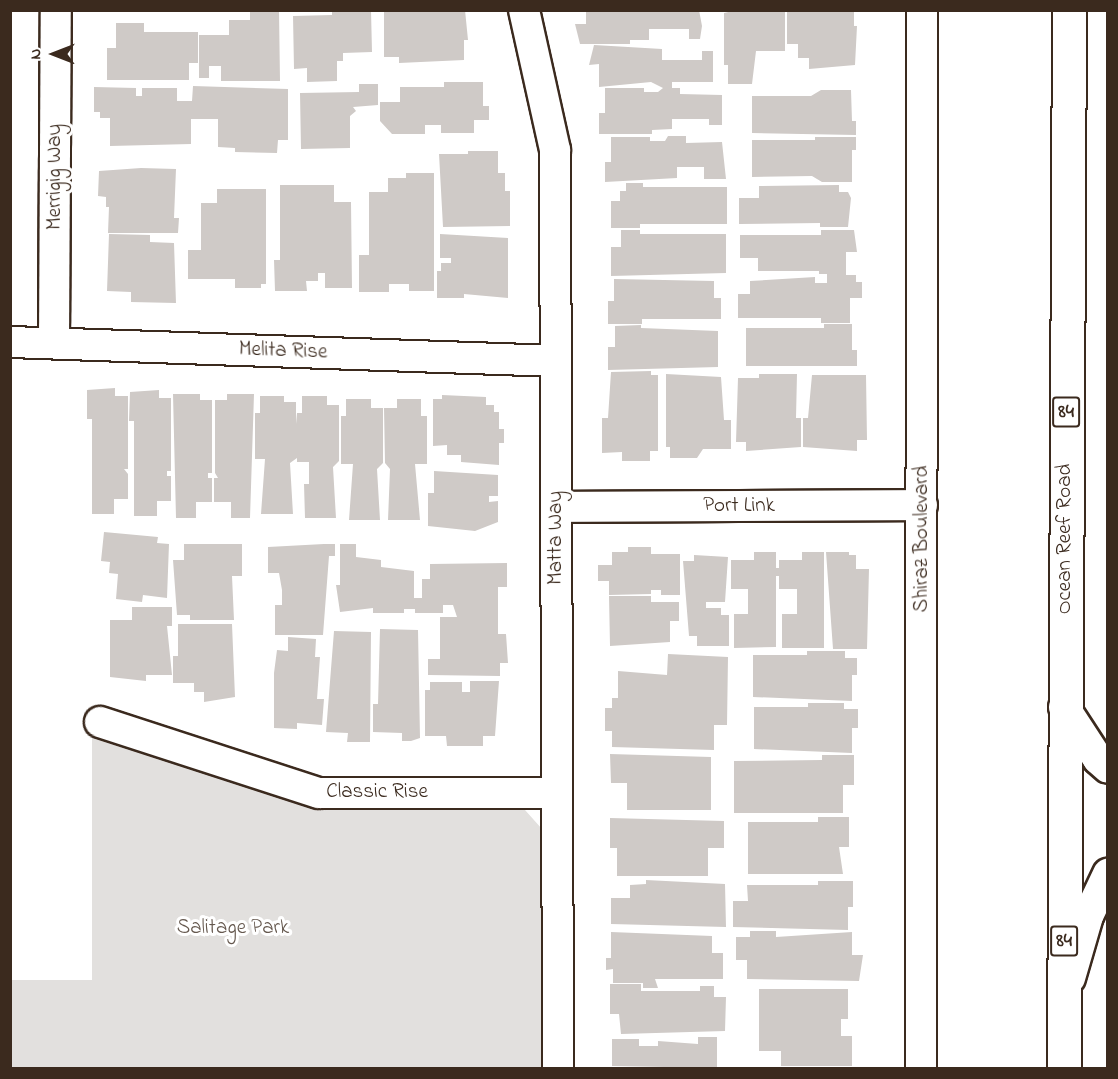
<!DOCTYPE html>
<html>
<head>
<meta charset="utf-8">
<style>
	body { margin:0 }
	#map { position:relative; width:1118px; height:1079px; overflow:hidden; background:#fff; font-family:"Indie Flower",sans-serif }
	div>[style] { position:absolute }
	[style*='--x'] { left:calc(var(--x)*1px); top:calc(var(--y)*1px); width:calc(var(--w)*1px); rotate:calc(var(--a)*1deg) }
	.green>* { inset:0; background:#e2e0de }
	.building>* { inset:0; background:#cfcac7 }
	.roads { filter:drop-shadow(2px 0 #3b2a1e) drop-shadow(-2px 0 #3b2a1e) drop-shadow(0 2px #3b2a1e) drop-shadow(0 -2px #3b2a1e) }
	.minor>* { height:30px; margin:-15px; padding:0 15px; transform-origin:15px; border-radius:15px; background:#fff }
	.primary>* { height:33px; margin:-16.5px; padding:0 16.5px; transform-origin:16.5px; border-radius:16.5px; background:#fff }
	span { translate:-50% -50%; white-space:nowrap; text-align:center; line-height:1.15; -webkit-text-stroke:6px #fff; paint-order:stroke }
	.shield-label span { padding:2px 4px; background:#fff; border:2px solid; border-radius:4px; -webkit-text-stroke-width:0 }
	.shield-label { font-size:20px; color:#3b2a1e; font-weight:700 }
	.street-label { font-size:21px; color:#3b2a1e }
	.park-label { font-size:21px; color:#65584e }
	.frame { position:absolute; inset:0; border:12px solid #3b2a1e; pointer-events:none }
	.north { position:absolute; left:24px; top:24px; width:60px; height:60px; -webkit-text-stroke:4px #fff; paint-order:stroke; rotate:270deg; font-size:16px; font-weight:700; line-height:24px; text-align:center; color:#3b2a1e }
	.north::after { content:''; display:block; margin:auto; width:21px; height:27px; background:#3b2a1e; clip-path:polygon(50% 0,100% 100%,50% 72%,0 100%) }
</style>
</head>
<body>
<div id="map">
	<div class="green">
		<div style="clip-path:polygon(92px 738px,315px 808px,468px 807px,509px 801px,525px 810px,542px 829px,544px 845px,548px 1068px,11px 1068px,10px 980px,92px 980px)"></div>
	</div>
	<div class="building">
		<div style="clip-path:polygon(250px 10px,279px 10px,280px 81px,221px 81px,221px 66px,209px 66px,209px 78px,199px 78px,199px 35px,229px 35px,229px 20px,250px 20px)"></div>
		<div style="clip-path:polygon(332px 10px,371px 10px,372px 52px,343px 53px,343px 61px,337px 61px,337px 81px,307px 82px,307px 68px,294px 69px,293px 16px,332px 15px)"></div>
		<div style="clip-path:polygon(384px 10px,465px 10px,468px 40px,464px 40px,464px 60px,399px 63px,399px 57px,384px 57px)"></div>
		<div style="clip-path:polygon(586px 10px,699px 10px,702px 26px,700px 39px,689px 39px,689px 29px,649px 29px,649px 40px,630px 40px,630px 44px,580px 44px,575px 24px,586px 24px)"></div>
		<div style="clip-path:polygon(737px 10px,785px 10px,785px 51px,756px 51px,752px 84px,728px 84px,728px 65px,724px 65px,724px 13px)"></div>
		<div style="clip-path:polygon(787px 10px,854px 10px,854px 26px,857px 26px,855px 65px,809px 69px,809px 58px,798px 58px,798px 44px,787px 44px)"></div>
		<div style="clip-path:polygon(116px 23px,144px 23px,144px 32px,198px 32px,198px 63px,189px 63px,189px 80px,107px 80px,107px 48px,116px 48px)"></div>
		<div style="clip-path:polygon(594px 45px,662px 49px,662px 60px,702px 60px,702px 51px,713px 51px,713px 82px,672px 82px,672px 88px,680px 88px,680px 94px,722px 95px,722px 125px,709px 125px,709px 119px,672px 119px,672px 129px,652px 130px,652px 134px,599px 134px,599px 113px,605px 113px,605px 88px,644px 88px,644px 92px,658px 92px,663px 88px,651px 82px,599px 87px,599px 64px,589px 65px)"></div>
		<div style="clip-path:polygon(444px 82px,483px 82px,483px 106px,489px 106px,489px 120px,474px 120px,474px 133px,441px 133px,441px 125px,425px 125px,425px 134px,392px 134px,380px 121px,380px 102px,400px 102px,400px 87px,444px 87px)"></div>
		<div style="clip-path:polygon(359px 84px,378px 84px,378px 105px,353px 107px,356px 111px,350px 116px,350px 148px,301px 149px,300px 93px,359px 92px)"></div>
		<div style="clip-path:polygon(193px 86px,288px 89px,288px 140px,278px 140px,277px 153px,235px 152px,235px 148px,218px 147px,218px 119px,191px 119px,191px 144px,110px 146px,110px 118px,100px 118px,100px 112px,94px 112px,94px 87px,136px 88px,136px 96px,142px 96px,142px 88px,177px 88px,177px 101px,192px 101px)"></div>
		<div style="clip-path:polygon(821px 90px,851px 90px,852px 121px,856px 121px,856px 135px,752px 133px,752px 96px,811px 96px)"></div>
		<div style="clip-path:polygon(668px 136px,686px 136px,686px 143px,722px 142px,726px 179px,704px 179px,704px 167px,677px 167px,677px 178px,605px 182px,605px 162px,611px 162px,611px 137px,650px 137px,650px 141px,665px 141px)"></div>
		<div style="clip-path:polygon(815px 137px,856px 137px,856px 150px,852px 150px,852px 182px,822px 182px,812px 176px,752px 177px,752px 140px,815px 140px)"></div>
		<div style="clip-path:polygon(468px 151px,498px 151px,498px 173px,505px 173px,505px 191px,510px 191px,510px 226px,443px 227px,439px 154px,468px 154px)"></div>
		<div style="clip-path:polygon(141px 168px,176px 169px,174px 218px,179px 218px,178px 233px,108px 233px,109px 207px,106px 207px,106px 197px,98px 196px,99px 171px)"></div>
		<div style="clip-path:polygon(406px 173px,434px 173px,434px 291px,409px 291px,409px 284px,389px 284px,389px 292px,359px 292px,359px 255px,369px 255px,369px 192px,388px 192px,388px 178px,406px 178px)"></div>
		<div style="clip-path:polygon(626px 183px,643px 183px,643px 187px,727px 187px,727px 224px,640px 224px,640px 228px,611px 228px,611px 201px,620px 201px,620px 191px,626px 191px)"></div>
		<div style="clip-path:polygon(280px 185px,334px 185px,334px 202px,351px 202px,352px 288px,325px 288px,325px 273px,318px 273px,318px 281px,306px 281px,307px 291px,275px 291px,274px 260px,280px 260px)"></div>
		<div style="clip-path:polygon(839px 185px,839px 192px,848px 192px,851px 198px,848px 227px,820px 227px,820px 223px,739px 224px,739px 198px,759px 198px,759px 186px)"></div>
		<div style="clip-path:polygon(217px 189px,266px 189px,266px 284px,261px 284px,261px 288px,235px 288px,235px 279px,188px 279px,188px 250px,201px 250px,201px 203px,217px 203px)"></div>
		<div style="clip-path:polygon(621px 230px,640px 230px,640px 234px,726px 234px,726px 273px,611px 276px,611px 247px,621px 247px)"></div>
		<div style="clip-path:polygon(821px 230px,854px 230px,857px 252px,846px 252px,846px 275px,856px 275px,856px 282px,862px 282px,862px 298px,850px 298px,850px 323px,821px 323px,821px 318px,738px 318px,738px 294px,750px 294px,750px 281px,815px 277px,815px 283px,827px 283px,827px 274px,819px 274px,819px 271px,758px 271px,758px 258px,740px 258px,740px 235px,821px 235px)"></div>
		<div style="clip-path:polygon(109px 234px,150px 235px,150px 242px,174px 243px,176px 303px,131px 302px,131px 292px,107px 291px)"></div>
		<div style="clip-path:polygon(440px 234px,508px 238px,508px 298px,464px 294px,464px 298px,437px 298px,437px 271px,441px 271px,441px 263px,451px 263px,451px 258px,440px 258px)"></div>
		<div style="clip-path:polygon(614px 279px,714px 281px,714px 298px,721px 298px,721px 319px,642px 319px,642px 324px,608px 324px,608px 301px,614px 301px)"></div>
		<div style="clip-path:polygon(824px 324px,852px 324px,852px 350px,857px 350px,857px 366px,746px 366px,746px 328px,824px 328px)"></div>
		<div style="clip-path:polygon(641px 325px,641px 328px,718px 331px,718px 367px,608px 370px,608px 347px,615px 347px,615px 326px)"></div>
		<div style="clip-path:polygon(651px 371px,651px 375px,658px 375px,658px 451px,650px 451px,650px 461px,622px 461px,622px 452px,602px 453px,602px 418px,608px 418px,611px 372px)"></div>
		<div style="clip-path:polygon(666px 374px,721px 377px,724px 420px,731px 420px,731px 449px,703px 449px,697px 458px,670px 458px,670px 447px,666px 447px)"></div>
		<div style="clip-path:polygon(759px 374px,797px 374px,796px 418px,801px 418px,801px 447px,746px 451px,746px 442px,736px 442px,738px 378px,759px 378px)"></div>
		<div style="clip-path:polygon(812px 375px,866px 375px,867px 440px,857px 440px,857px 451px,803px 447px,803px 418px,808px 418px)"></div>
		<div style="clip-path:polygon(115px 388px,115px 396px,128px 396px,128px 469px,124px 469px,128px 474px,128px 499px,114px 499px,114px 514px,92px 514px,92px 419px,87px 419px,87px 390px)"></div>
		<div style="clip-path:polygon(159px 390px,159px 398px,171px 398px,171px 471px,167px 471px,167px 476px,171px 476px,171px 501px,157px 501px,157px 516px,134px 516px,134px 421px,129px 421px,130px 392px)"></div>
		<div style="clip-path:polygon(173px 394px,200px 394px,200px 400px,212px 400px,212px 473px,208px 473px,208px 478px,212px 478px,212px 502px,196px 502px,196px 518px,176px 518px)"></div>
		<div style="clip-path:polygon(227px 394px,254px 394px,250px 518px,231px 518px,231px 502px,214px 502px,214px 478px,218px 478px,215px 473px,215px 400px,227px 400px)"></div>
		<div style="clip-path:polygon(442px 395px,486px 397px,486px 405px,494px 405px,494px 412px,499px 412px,499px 429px,504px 429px,504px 443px,499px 443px,499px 465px,461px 462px,461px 455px,447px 455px,447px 445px,433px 446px,433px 399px,442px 399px)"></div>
		<div style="clip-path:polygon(260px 396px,284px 396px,284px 402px,296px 402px,296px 424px,297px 413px,302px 413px,302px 396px,327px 396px,327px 405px,339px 405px,339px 461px,333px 467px,336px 518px,305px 518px,304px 484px,309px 484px,309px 462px,297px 462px,297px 458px,290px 463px,293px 514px,261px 514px,265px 459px,255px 459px,255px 413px,260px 413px)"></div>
		<div style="clip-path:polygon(346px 399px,371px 399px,371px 408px,383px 408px,383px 463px,377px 469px,380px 520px,349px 520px,353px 464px,341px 464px,341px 416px,346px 416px)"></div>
		<div style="clip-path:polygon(397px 399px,421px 399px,421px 416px,427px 416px,427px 464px,415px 464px,420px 520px,388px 520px,390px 469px,385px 463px,384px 408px,397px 408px)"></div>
		<div style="clip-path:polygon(434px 471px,498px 475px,498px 496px,489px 496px,489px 502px,498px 501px,498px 522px,475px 531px,428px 526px,428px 493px,434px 493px)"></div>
		<div style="clip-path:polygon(104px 532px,158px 537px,157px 543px,169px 544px,167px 598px,143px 595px,142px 602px,116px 599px,118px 574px,109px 573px,110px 562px,101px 561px)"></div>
		<div style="clip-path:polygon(184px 544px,242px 544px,242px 576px,232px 576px,234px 620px,190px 620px,190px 615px,177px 615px,173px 560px,184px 560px)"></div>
		<div style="clip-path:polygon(324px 544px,335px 544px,335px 556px,329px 556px,323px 635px,275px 635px,275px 605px,282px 605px,282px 590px,279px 573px,268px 573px,268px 547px)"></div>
		<div style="clip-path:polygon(340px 544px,356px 544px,356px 557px,381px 560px,381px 567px,414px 571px,414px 598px,422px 598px,422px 579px,430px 579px,430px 564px,507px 563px,507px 587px,498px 587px,498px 634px,506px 634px,508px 663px,500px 663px,500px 676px,428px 675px,428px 659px,440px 659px,440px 617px,457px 617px,453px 605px,443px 605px,443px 613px,415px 613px,415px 609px,404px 609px,404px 613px,373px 613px,373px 608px,340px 612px,336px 585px,340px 585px)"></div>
		<div style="clip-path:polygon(628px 547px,651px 547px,651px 554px,680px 554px,680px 595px,661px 595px,661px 590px,651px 590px,651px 594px,609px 595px,609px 581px,598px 581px,598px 565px,612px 565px,612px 552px,628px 552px)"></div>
		<div style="clip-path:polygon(754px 552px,776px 552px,776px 568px,779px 568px,779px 560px,802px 560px,802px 552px,824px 552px,824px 648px,782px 648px,782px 614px,797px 614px,797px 589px,779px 589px,779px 576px,776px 576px,776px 647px,734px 648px,734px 614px,748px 614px,748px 589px,731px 589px,731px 560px,754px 560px)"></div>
		<div style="clip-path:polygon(826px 552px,849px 552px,849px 555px,856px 555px,856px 569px,869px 569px,867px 649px,833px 649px)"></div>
		<div style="clip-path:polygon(694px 555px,728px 557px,725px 602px,706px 602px,706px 608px,721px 608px,721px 615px,729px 615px,729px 646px,697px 646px,697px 636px,689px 636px,683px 561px,694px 561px)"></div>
		<div style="clip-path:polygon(609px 596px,651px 596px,651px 602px,679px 602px,679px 621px,670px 621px,670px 642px,610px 646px)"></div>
		<div style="clip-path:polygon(132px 607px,172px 607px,172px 626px,167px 626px,172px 675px,146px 675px,146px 681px,110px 677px,110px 620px,132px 620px)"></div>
		<div style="clip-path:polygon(178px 624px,232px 624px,235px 697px,204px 702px,204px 692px,194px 692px,194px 683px,173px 683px,173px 656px,178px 656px)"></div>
		<div style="clip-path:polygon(380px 629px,418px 630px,420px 738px,411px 741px,402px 741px,402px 733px,373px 732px,373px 704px,378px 704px)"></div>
		<div style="clip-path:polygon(334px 631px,371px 632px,370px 742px,347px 742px,348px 733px,326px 732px)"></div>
		<div style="clip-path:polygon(288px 637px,316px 639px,315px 657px,320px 657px,317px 699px,324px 699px,322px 725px,297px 723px,297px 729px,274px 728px,274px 673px,277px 650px,288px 651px)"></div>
		<div style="clip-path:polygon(807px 651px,845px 651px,845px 658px,857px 658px,857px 675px,852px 675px,852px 701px,753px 697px,753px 655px,807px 655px)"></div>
		<div style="clip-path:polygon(668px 654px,728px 657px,727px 725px,714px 725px,714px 750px,612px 747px,612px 731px,605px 731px,605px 708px,612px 708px,612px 698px,618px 698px,618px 671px,667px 675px)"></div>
		<div style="clip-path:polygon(470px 681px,499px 681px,495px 736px,483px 736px,483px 746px,447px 746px,446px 736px,425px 736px,425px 690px,430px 690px,430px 682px,462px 682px,462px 692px,470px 692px)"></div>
		<div style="clip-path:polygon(808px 703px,844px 703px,844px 709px,858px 709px,858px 728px,852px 728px,852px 753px,754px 749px,754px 707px,808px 707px)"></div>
		<div style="clip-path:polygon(610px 754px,711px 757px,711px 810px,627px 810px,627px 783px,611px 783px)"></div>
		<div style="clip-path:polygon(822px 755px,854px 755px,854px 785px,843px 785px,843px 813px,734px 813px,734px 761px,822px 760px)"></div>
		<div style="clip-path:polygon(818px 817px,849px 817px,849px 847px,839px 847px,843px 874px,748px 874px,748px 822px,818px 822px)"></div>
		<div style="clip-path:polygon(610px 818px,724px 821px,724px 848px,708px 848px,708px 876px,617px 876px,617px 848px,610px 848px)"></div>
		<div style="clip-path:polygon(646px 880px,725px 884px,726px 927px,611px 924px,611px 898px,630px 898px,630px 885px,646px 884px)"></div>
		<div style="clip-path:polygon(818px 881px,853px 881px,853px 907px,848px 907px,848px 930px,733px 927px,733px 901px,748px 901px,747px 885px,818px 885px)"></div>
		<div style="clip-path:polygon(750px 931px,776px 931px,776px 937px,852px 932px,852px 955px,863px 955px,859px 981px,747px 979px,747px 960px,736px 960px,736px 937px,750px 937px)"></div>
		<div style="clip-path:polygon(611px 932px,712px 936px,712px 953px,723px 953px,723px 979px,655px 979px,658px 988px,643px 988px,643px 983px,613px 983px,613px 969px,606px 970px,606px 958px,611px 958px)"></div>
		<div style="clip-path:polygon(610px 984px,641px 984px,641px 991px,700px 991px,700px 986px,714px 986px,714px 997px,726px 997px,725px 1031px,621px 1034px,619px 1014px,610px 1014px)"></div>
		<div style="clip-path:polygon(759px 989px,848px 989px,848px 1019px,841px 1019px,841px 1036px,852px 1036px,852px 1066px,781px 1066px,781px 1051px,759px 1051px)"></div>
		<div style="clip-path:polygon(698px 1037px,717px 1037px,717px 1068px,612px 1066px,612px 1039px,639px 1039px,639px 1046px,658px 1046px,658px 1041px,698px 1044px)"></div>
	</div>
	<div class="roads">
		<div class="minor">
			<div style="--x:524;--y:10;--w:143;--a:77.5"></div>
			<div style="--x:555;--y:150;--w:918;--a:89.81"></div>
			<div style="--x:10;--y:342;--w:546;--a:1.99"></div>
			<div style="--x:54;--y:343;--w:333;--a:-89.7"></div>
			<div style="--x:556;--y:507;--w:366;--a:-0.3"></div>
			<div style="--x:1064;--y:707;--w:62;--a:56.8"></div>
			<div style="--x:1098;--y:759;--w:13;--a:42"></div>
			<div style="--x:100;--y:722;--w:230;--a:18"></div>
			<div style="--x:319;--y:793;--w:238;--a:0"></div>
			<div style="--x:1070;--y:978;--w:65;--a:-73.8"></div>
			<div style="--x:1088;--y:916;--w:47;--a:-64.5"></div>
			<div style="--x:921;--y:1068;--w:1058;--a:-89.95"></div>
		</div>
		<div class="primary">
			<div style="--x:1064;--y:1068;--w:1058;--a:-89.73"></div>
		</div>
	</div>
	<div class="shield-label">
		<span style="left:1066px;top:412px">84</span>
		<span style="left:1064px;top:941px">84</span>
	</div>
	<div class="street-label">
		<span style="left:55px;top:177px;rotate:-90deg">Merrigig Way</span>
		<span style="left:283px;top:351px;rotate:2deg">Melita Rise</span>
		<span style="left:739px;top:506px">Port Link</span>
		<span style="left:556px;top:538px;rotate:-90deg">Matta Way</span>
		<span style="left:922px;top:539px;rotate:-90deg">Shiraz Boulevard</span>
		<span style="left:1065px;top:539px;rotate:-90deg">Ocean Reef Road</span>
		<span style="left:377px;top:792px">Classic Rise</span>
	</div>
	<div class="park-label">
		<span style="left:233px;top:928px">Salitage Park</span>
	</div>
	<div class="frame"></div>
	<div class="north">N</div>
</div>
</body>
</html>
